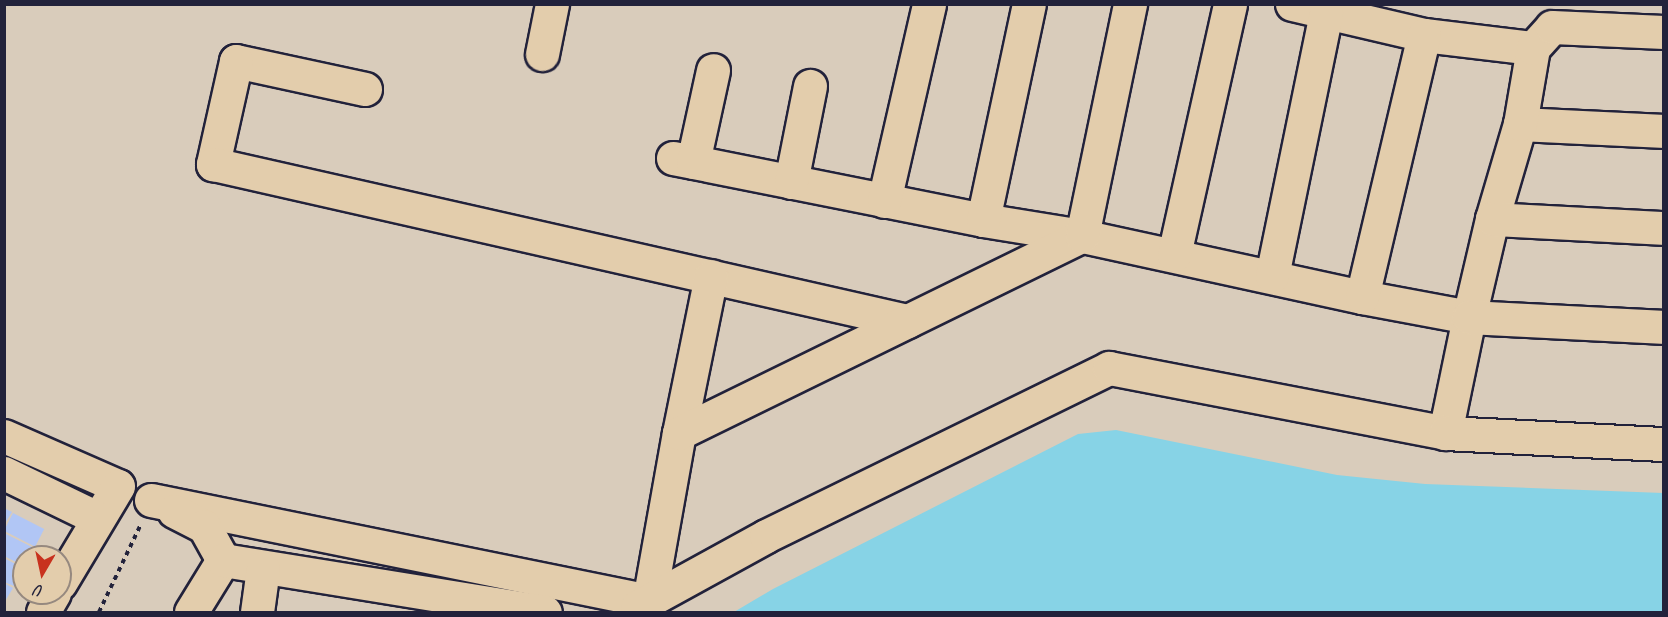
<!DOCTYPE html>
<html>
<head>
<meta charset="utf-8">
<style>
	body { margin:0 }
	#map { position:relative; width:1668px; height:617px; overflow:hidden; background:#d9ccbb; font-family:Caveat,sans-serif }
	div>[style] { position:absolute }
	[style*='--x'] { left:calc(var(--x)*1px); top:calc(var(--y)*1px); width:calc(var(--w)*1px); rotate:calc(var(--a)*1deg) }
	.water>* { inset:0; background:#87d3e6 }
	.building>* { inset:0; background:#b1c6f5; transform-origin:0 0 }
	.path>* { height:4px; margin-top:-2px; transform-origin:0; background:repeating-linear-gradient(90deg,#22223b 0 4.5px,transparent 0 9px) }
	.roads { filter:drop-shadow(2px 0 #22223b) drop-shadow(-2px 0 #22223b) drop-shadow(0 2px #22223b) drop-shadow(0 -2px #22223b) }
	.minor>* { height:33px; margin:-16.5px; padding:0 16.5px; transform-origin:16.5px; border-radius:16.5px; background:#e3cdac }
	span { translate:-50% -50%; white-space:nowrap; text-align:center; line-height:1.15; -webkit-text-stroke:4.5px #e3cdac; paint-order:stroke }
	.frame { position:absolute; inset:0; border:6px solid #22223b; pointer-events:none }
	.north { position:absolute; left:12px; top:545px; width:60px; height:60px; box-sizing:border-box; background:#e3cdac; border:2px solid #96897f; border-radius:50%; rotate:189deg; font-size:16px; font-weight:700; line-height:24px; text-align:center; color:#22223b }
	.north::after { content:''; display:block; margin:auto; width:21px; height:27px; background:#c8321e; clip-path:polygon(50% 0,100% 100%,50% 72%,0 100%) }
</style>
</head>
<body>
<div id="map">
	<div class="water">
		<div style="clip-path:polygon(1116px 430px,1337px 475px,1425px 484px,1663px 493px,1663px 612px,734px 612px,773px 589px,1078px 434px)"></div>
	</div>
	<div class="building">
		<div style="clip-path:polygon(4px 508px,12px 512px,4px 525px)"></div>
		<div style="left:13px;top:513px;width:35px;height:20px;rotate:27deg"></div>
		<div style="clip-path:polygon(4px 533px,34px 548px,29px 557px,24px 557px,24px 566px,4px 556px)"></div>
		<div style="clip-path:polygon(4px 558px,23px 568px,14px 586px,4px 582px)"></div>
		<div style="clip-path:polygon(4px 583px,13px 588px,4px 603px)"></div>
	</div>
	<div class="path">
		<div style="--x:99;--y:612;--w:98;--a:-64.5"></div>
	</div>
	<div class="roads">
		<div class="minor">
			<div style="--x:1292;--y:4;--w:136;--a:13.2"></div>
			<div style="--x:1424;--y:35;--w:110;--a:6.8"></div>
			<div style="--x:542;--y:54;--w:51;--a:-78.7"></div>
			<div style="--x:365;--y:89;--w:132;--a:-167.8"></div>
			<div style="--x:236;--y:61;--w:106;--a:102.6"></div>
			<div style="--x:213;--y:164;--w:712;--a:12.75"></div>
			<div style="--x:1520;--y:124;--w:144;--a:2.8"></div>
			<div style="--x:673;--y:158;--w:316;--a:11.3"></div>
			<div style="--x:983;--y:220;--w:100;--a:9.2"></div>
			<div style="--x:1082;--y:236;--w:287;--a:12.3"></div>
			<div style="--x:1362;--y:297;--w:109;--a:10.6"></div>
			<div style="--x:1469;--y:317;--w:101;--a:-76.8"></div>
			<div style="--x:1492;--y:219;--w:99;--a:-73.6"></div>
			<div style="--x:1520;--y:124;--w:77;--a:-80.3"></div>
			<div style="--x:1533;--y:48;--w:28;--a:-48"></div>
			<div style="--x:1552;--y:27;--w:112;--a:2.6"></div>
			<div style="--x:693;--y:162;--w:94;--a:-77.7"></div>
			<div style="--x:791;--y:182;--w:98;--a:-78.8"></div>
			<div style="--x:884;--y:201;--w:202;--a:-77.1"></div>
			<div style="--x:1492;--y:219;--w:172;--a:3"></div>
			<div style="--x:983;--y:220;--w:221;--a:-78"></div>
			<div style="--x:1174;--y:255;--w:257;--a:-77.4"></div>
			<div style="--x:1272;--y:276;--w:269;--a:-78.4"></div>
			<div style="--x:1362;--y:297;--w:269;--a:-76.7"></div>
			<div style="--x:679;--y:433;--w:160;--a:-78.5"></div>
			<div style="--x:1445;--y:433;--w:118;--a:-78.3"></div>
			<div style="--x:1469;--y:317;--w:195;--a:2.9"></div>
			<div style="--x:4;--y:436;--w:124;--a:23.7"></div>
			<div style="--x:118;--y:486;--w:113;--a:120.9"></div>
			<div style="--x:4;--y:473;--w:103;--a:25.8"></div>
			<div style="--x:151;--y:500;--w:508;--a:11.46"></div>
			<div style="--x:649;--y:601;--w:171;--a:-79.9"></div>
			<div style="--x:679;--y:433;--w:449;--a:-26.1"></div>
			<div style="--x:1082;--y:236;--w:237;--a:-78.3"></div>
			<div style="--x:174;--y:511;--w:34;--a:27"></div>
			<div style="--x:204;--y:526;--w:39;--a:61"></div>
			<div style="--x:223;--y:560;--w:61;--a:121.6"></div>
			<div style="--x:223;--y:560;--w:326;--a:9.2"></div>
			<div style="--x:637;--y:607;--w:147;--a:-28.8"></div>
			<div style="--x:766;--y:536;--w:382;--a:-26.1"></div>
			<div style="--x:1109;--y:368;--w:342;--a:10.9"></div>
			<div style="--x:1445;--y:433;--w:219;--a:2.9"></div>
			<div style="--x:43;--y:612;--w:22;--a:-60"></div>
			<div style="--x:257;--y:612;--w:44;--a:-82.2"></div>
		</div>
	</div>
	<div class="frame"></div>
	<div class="north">U</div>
</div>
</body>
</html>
